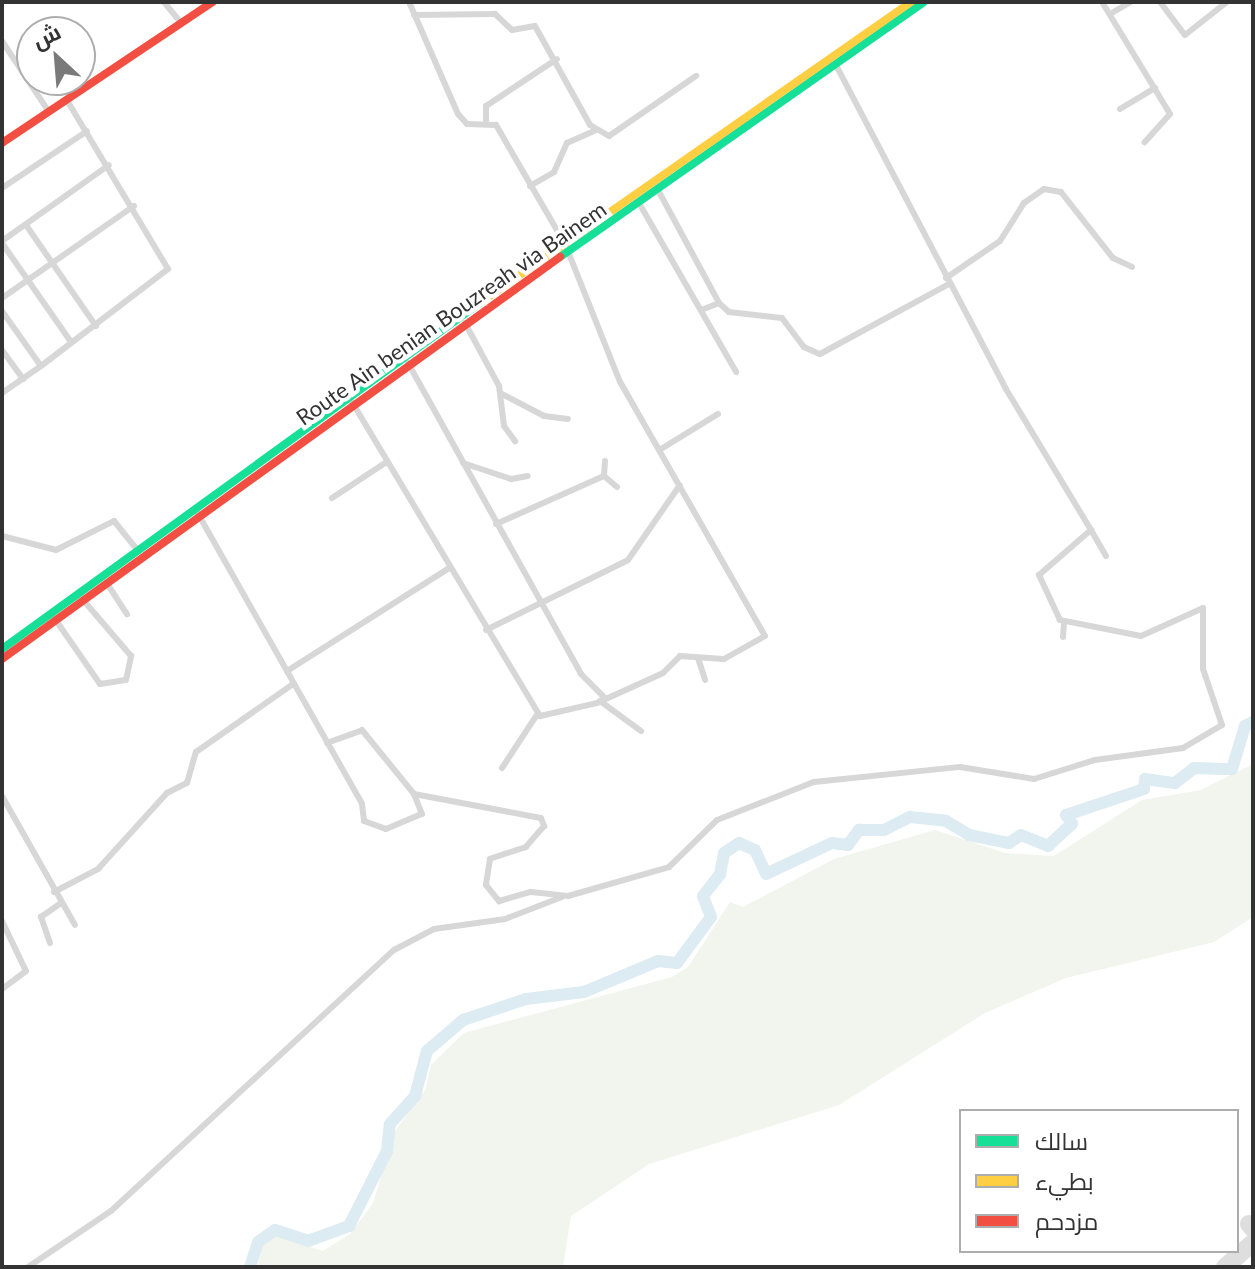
<!DOCTYPE html>
<html>
<head>
<meta charset="utf-8">
<style>
	body { margin:0 }
	#map { position:relative; width:1255px; height:1269px; overflow:hidden; background:#fff; font-family:Lato,Cairo,sans-serif }
	div>[style] { position:absolute }
	[style*='--x'] { left:calc(var(--x)*1px); top:calc(var(--y)*1px); width:calc(var(--w)*1px); rotate:calc(var(--a)*1deg) }
	.green>* { inset:0; background:#f1f5ed }
	.river>* { height:12px; margin:-6px; padding:0 6px; transform-origin:6px; border-radius:6px; background:#ddebf3 }
	.taxiway>* { height:18px; margin:-9px; padding:0 9px; transform-origin:9px; border-radius:9px; background:#dedede }
	.street>* { height:6px; margin:-3px; padding:0 3px; transform-origin:3px; border-radius:3px; background:#d7d7d7 }
	.fast>* { height:8px; margin:-4px; padding:0 4px; transform-origin:4px; border-radius:4px; background:#16e098 }
	.slow>* { height:8px; margin:-4px; padding:0 4px; transform-origin:4px; border-radius:4px; background:#ffcf43 }
	.jam>* { height:8px; margin:-4px; padding:0 4px; transform-origin:4px; border-radius:4px; background:#f24e42 }
	span { translate:-50% -50%; white-space:nowrap; text-align:center; line-height:1.15; -webkit-text-stroke:8px #fff; paint-order:stroke }
	.street-label { font-size:22px; color:#333 }
	.frame { position:absolute; inset:0; border:4px solid #333; pointer-events:none }
	.legend { position:absolute; left:959px; top:1109px; width:280px; height:144px; box-sizing:border-box; background:#fff; border:2px solid #adadad; margin:0; padding:10px 14px; list-style:none; font-size:24px; color:#333 }
	.legend li { display:flex; align-items:center; gap:16px; height:40px }
	.legend b { width:40px; border:2px solid #adadad }
	.north { position:absolute; left:16px; top:16px; width:80px; height:80px; box-sizing:border-box; background:#fff; border:2px solid #adadad; border-radius:50%; rotate:334deg; font-size:22px; font-weight:700; line-height:32px; text-align:center; color:#333 }
	.north::after { content:''; display:block; margin:auto; width:28px; height:36px; background:#7a7a7a; clip-path:polygon(50% 0,100% 100%,50% 72%,0 100%) }
</style>
</head>
<body>
<div id="map">
	<div class="green">
		<div style="clip-path:polygon(1253px 764px,1253px 917px,1214px 942px,1066px 978px,985px 1013px,839px 1105px,649px 1164px,571px 1216px,563px 1267px,258px 1267px,263px 1243px,276px 1236px,323px 1251px,350px 1234px,373px 1203px,395px 1131px,425px 1090px,431px 1065px,464px 1033px,672px 977px,688px 967px,730px 902px,743px 907px,834px 859px,935px 830px,1005px 853px,1054px 856px,1142px 800px,1201px 790px)"></div>
	</div>
	<div class="river">
		<div style="--x:250;--y:1267;--w:26;--a:-72"></div>
		<div style="--x:258;--y:1242;--w:21;--a:-35"></div>
		<div style="--x:275;--y:1230;--w:35;--a:18"></div>
		<div style="--x:308;--y:1241;--w:44;--a:-20.1"></div>
		<div style="--x:349;--y:1226;--w:84;--a:-63.1"></div>
		<div style="--x:387;--y:1151;--w:27;--a:-84"></div>
		<div style="--x:390;--y:1124;--w:38;--a:-48"></div>
		<div style="--x:415;--y:1096;--w:47;--a:-75.1"></div>
		<div style="--x:427;--y:1051;--w:48;--a:-40.7"></div>
		<div style="--x:463;--y:1020;--w:66;--a:-18.4"></div>
		<div style="--x:526;--y:999;--w:58;--a:-6.9"></div>
		<div style="--x:584;--y:992;--w:80;--a:-22.7"></div>
		<div style="--x:658;--y:961;--w:19;--a:6"></div>
		<div style="--x:677;--y:963;--w:57;--a:-53.5"></div>
		<div style="--x:711;--y:917;--w:22;--a:-111"></div>
		<div style="--x:703;--y:896;--w:28;--a:-52"></div>
		<div style="--x:720;--y:874;--w:21;--a:-79"></div>
		<div style="--x:724;--y:853;--w:18;--a:-34"></div>
		<div style="--x:739;--y:843;--w:17;--a:24"></div>
		<div style="--x:755;--y:850;--w:26;--a:65"></div>
		<div style="--x:766;--y:874;--w:73;--a:-25.2"></div>
		<div style="--x:832;--y:843;--w:16;--a:7"></div>
		<div style="--x:848;--y:845;--w:19;--a:-54"></div>
		<div style="--x:859;--y:830;--w:25;--a:0"></div>
		<div style="--x:884;--y:830;--w:29;--a:-27"></div>
		<div style="--x:910;--y:817;--w:36;--a:6"></div>
		<div style="--x:946;--y:821;--w:27;--a:31"></div>
		<div style="--x:969;--y:835;--w:41;--a:11.3"></div>
		<div style="--x:1009;--y:843;--w:14;--a:-34"></div>
		<div style="--x:1021;--y:835;--w:29;--a:22"></div>
		<div style="--x:1048;--y:846;--w:33;--a:-43"></div>
		<div style="--x:1072;--y:824;--w:11;--a:-124"></div>
		<div style="--x:1066;--y:815;--w:82;--a:-18.4"></div>
		<div style="--x:1144;--y:789;--w:10;--a:-84"></div>
		<div style="--x:1145;--y:779;--w:30;--a:8"></div>
		<div style="--x:1175;--y:783;--w:24;--a:-38"></div>
		<div style="--x:1194;--y:768;--w:38;--a:2"></div>
		<div style="--x:1232;--y:769;--w:45;--a:-73.2"></div>
		<div style="--x:1245;--y:726;--w:9;--a:-27"></div>
	</div>
	<div class="taxiway">
		<div style="--x:1249;--y:1224;--w:6;--a:51"></div>
		<div style="--x:1225;--y:1267;--w:37;--a:-41"></div>
	</div>
	<div class="street">
		<div style="--x:164;--y:2;--w:26;--a:51"></div>
		<div style="--x:1102;--y:2;--w:131;--a:58.7"></div>
		<div style="--x:1170;--y:114;--w:38;--a:132"></div>
		<div style="--x:1160;--y:2;--w:41;--a:52.9"></div>
		<div style="--x:1185;--y:35;--w:53;--a:-38.2"></div>
		<div style="--x:1110;--y:14;--w:24;--a:-30"></div>
		<div style="--x:414;--y:15;--w:81;--a:-0.7"></div>
		<div style="--x:495;--y:14;--w:23;--a:43"></div>
		<div style="--x:512;--y:30;--w:23;--a:-10"></div>
		<div style="--x:535;--y:26;--w:113;--a:60.9"></div>
		<div style="--x:590;--y:125;--w:22;--a:30"></div>
		<div style="--x:609;--y:136;--w:106;--a:-34.6"></div>
		<div style="--x:2;--y:41;--w:85;--a:56.5"></div>
		<div style="--x:1120;--y:109;--w:41;--a:-31"></div>
		<div style="--x:486;--y:120;--w:14;--a:-90"></div>
		<div style="--x:486;--y:106;--w:85;--a:-33.5"></div>
		<div style="--x:530;--y:186;--w:28;--a:-30"></div>
		<div style="--x:554;--y:172;--w:32;--a:-66"></div>
		<div style="--x:567;--y:143;--w:32;--a:-24"></div>
		<div style="--x:2;--y:188;--w:102;--a:-33.8"></div>
		<div style="--x:658;--y:190;--w:128;--a:61.6"></div>
		<div style="--x:639;--y:203;--w:195;--a:60.1"></div>
		<div style="--x:26;--y:225;--w:123;--a:55.3"></div>
		<div style="--x:2;--y:241;--w:131;--a:-35.4"></div>
		<div style="--x:2;--y:243;--w:121;--a:55.1"></div>
		<div style="--x:946;--y:278;--w:65;--a:-34.4"></div>
		<div style="--x:1000;--y:241;--w:45;--a:-57.7"></div>
		<div style="--x:1024;--y:203;--w:24;--a:-35"></div>
		<div style="--x:1044;--y:189;--w:17;--a:10"></div>
		<div style="--x:1061;--y:192;--w:84;--a:51.8"></div>
		<div style="--x:1113;--y:258;--w:21;--a:25"></div>
		<div style="--x:2;--y:298;--w:161;--a:-34.9"></div>
		<div style="--x:701;--y:310;--w:19;--a:-21"></div>
		<div style="--x:719;--y:303;--w:13;--a:42"></div>
		<div style="--x:729;--y:312;--w:53;--a:6.5"></div>
		<div style="--x:782;--y:318;--w:36;--a:53"></div>
		<div style="--x:804;--y:347;--w:17;--a:24"></div>
		<div style="--x:820;--y:354;--w:147;--a:-28.5"></div>
		<div style="--x:2;--y:311;--w:67;--a:54.7"></div>
		<div style="--x:41;--y:366;--w:47;--a:145.3"></div>
		<div style="--x:465;--y:323;--w:72;--a:61.6"></div>
		<div style="--x:499;--y:386;--w:40;--a:82.9"></div>
		<div style="--x:504;--y:426;--w:19;--a:54"></div>
		<div style="--x:2;--y:350;--w:36;--a:54"></div>
		<div style="--x:408;--y:363;--w:356;--a:60.9"></div>
		<div style="--x:581;--y:674;--w:34;--a:45"></div>
		<div style="--x:41;--y:366;--w:160;--a:-37.4"></div>
		<div style="--x:168;--y:269;--w:197;--a:-120.9"></div>
		<div style="--x:502;--y:394;--w:47;--a:27.6"></div>
		<div style="--x:544;--y:416;--w:24;--a:7"></div>
		<div style="--x:352;--y:402;--w:366;--a:59.1"></div>
		<div style="--x:540;--y:716;--w:58;--a:-12.8"></div>
		<div style="--x:597;--y:703;--w:72;--a:-24.4"></div>
		<div style="--x:663;--y:673;--w:24;--a:-45"></div>
		<div style="--x:680;--y:656;--w:44;--a:3.9"></div>
		<div style="--x:724;--y:659;--w:47;--a:-29.3"></div>
		<div style="--x:765;--y:636;--w:292;--a:-119.7"></div>
		<div style="--x:620;--y:382;--w:149;--a:-111.7"></div>
		<div style="--x:565;--y:244;--w:138;--a:-120.1"></div>
		<div style="--x:496;--y:125;--w:29;--a:-178"></div>
		<div style="--x:467;--y:124;--w:13;--a:-132"></div>
		<div style="--x:458;--y:114;--w:122;--a:-113.6"></div>
		<div style="--x:661;--y:449;--w:67;--a:-31.6"></div>
		<div style="--x:605;--y:461;--w:15;--a:94"></div>
		<div style="--x:604;--y:476;--w:17;--a:40"></div>
		<div style="--x:463;--y:463;--w:51;--a:18.4"></div>
		<div style="--x:511;--y:479;--w:17;--a:-10"></div>
		<div style="--x:332;--y:498;--w:64;--a:-33.4"></div>
		<div style="--x:197;--y:512;--w:335;--a:60.5"></div>
		<div style="--x:362;--y:804;--w:17;--a:83"></div>
		<div style="--x:364;--y:821;--w:23;--a:20"></div>
		<div style="--x:386;--y:829;--w:39;--a:-23"></div>
		<div style="--x:422;--y:814;--w:22;--a:-112"></div>
		<div style="--x:496;--y:524;--w:118;--a:-24"></div>
		<div style="--x:1091;--y:530;--w:30;--a:60"></div>
		<div style="--x:2;--y:536;--w:56;--a:14.5"></div>
		<div style="--x:56;--y:550;--w:65;--a:-26.6"></div>
		<div style="--x:114;--y:521;--w:38;--a:51"></div>
		<div style="--x:108;--y:585;--w:35;--a:57"></div>
		<div style="--x:55;--y:619;--w:79;--a:55.3"></div>
		<div style="--x:100;--y:684;--w:26;--a:-9"></div>
		<div style="--x:126;--y:680;--w:25;--a:-78"></div>
		<div style="--x:131;--y:656;--w:72;--a:-130.5"></div>
		<div style="--x:486;--y:630;--w:158;--a:-26.2"></div>
		<div style="--x:628;--y:560;--w:91;--a:-55.3"></div>
		<div style="--x:1063;--y:637;--w:15;--a:-86"></div>
		<div style="--x:698;--y:658;--w:23;--a:72"></div>
		<div style="--x:287;--y:671;--w:191;--a:-32.4"></div>
		<div style="--x:600;--y:701;--w:51;--a:36.2"></div>
		<div style="--x:327;--y:743;--w:37;--a:-20"></div>
		<div style="--x:362;--y:730;--w:82;--a:50.9"></div>
		<div style="--x:414;--y:794;--w:129;--a:10.7"></div>
		<div style="--x:541;--y:818;--w:9;--a:69"></div>
		<div style="--x:544;--y:826;--w:28;--a:131"></div>
		<div style="--x:526;--y:847;--w:38;--a:162"></div>
		<div style="--x:490;--y:859;--w:26;--a:99"></div>
		<div style="--x:486;--y:885;--w:21;--a:51"></div>
		<div style="--x:499;--y:901;--w:33;--a:-16"></div>
		<div style="--x:531;--y:892;--w:37;--a:6"></div>
		<div style="--x:568;--y:896;--w:105;--a:-16"></div>
		<div style="--x:669;--y:867;--w:67;--a:-44.4"></div>
		<div style="--x:717;--y:820;--w:104;--a:-21.4"></div>
		<div style="--x:814;--y:782;--w:147;--a:-5.9"></div>
		<div style="--x:960;--y:767;--w:75;--a:9.2"></div>
		<div style="--x:1034;--y:779;--w:64;--a:-17.3"></div>
		<div style="--x:1095;--y:760;--w:89;--a:-7.8"></div>
		<div style="--x:1183;--y:748;--w:45;--a:-30.5"></div>
		<div style="--x:1222;--y:725;--w:59;--a:-108.7"></div>
		<div style="--x:1203;--y:669;--w:61;--a:-90"></div>
		<div style="--x:1203;--y:608;--w:68;--a:155.7"></div>
		<div style="--x:1141;--y:636;--w:83;--a:-168.8"></div>
		<div style="--x:1060;--y:620;--w:50;--a:-115"></div>
		<div style="--x:1039;--y:575;--w:69;--a:-40.9"></div>
		<div style="--x:1091;--y:530;--w:165;--a:-121.1"></div>
		<div style="--x:1006;--y:389;--w:366;--a:-117.7"></div>
		<div style="--x:502;--y:768;--w:66;--a:-56.8"></div>
		<div style="--x:2;--y:796;--w:148;--a:60.5"></div>
		<div style="--x:54;--y:892;--w:50;--a:-27.6"></div>
		<div style="--x:98;--y:869;--w:103;--a:-47.8"></div>
		<div style="--x:167;--y:793;--w:22;--a:-27"></div>
		<div style="--x:187;--y:783;--w:32;--a:-74"></div>
		<div style="--x:196;--y:752;--w:118;--a:-35"></div>
		<div style="--x:2;--y:921;--w:55;--a:64.4"></div>
		<div style="--x:26;--y:971;--w:30;--a:143"></div>
		<div style="--x:50;--y:943;--w:28;--a:-109"></div>
		<div style="--x:41;--y:917;--w:24;--a:-35"></div>
		<div style="--x:28;--y:1267;--w:100;--a:-34"></div>
		<div style="--x:111;--y:1211;--w:385;--a:-42.7"></div>
		<div style="--x:394;--y:950;--w:45;--a:-27.7"></div>
		<div style="--x:434;--y:929;--w:72;--a:-8"></div>
		<div style="--x:505;--y:919;--w:61;--a:-21.1"></div>
	</div>
	<div class="fast">
		<div style="--x:560;--y:257;--w:444;--a:-35"></div>
		<div style="--x:2;--y:649;--w:595;--a:-35.91"></div>
	</div>
	<div class="slow">
		<div style="--x:484;--y:300;--w:521;--a:-34.91"></div>
	</div>
	<div class="jam">
		<div style="--x:2;--y:143;--w:254;--a:-33.8"></div>
		<div style="--x:2;--y:659;--w:688;--a:-35.77"></div>
	</div>
	<div class="street-label">
		<span style="left:451px;top:313px;rotate:-35deg">Route Ain benian Bouzreah via Bainem</span>
	</div>
	<div class="frame"></div>
	<ul class="legend">
	<li><b style="height:10px;background:#16e098"></b>سالك</li>
	<li><b style="height:10px;background:#ffcf43"></b>بطيء</li>
	<li><b style="height:10px;background:#f24e42"></b>مزدحم</li>
	</ul>
	<div class="north">ش</div>
</div>
</body>
</html>
